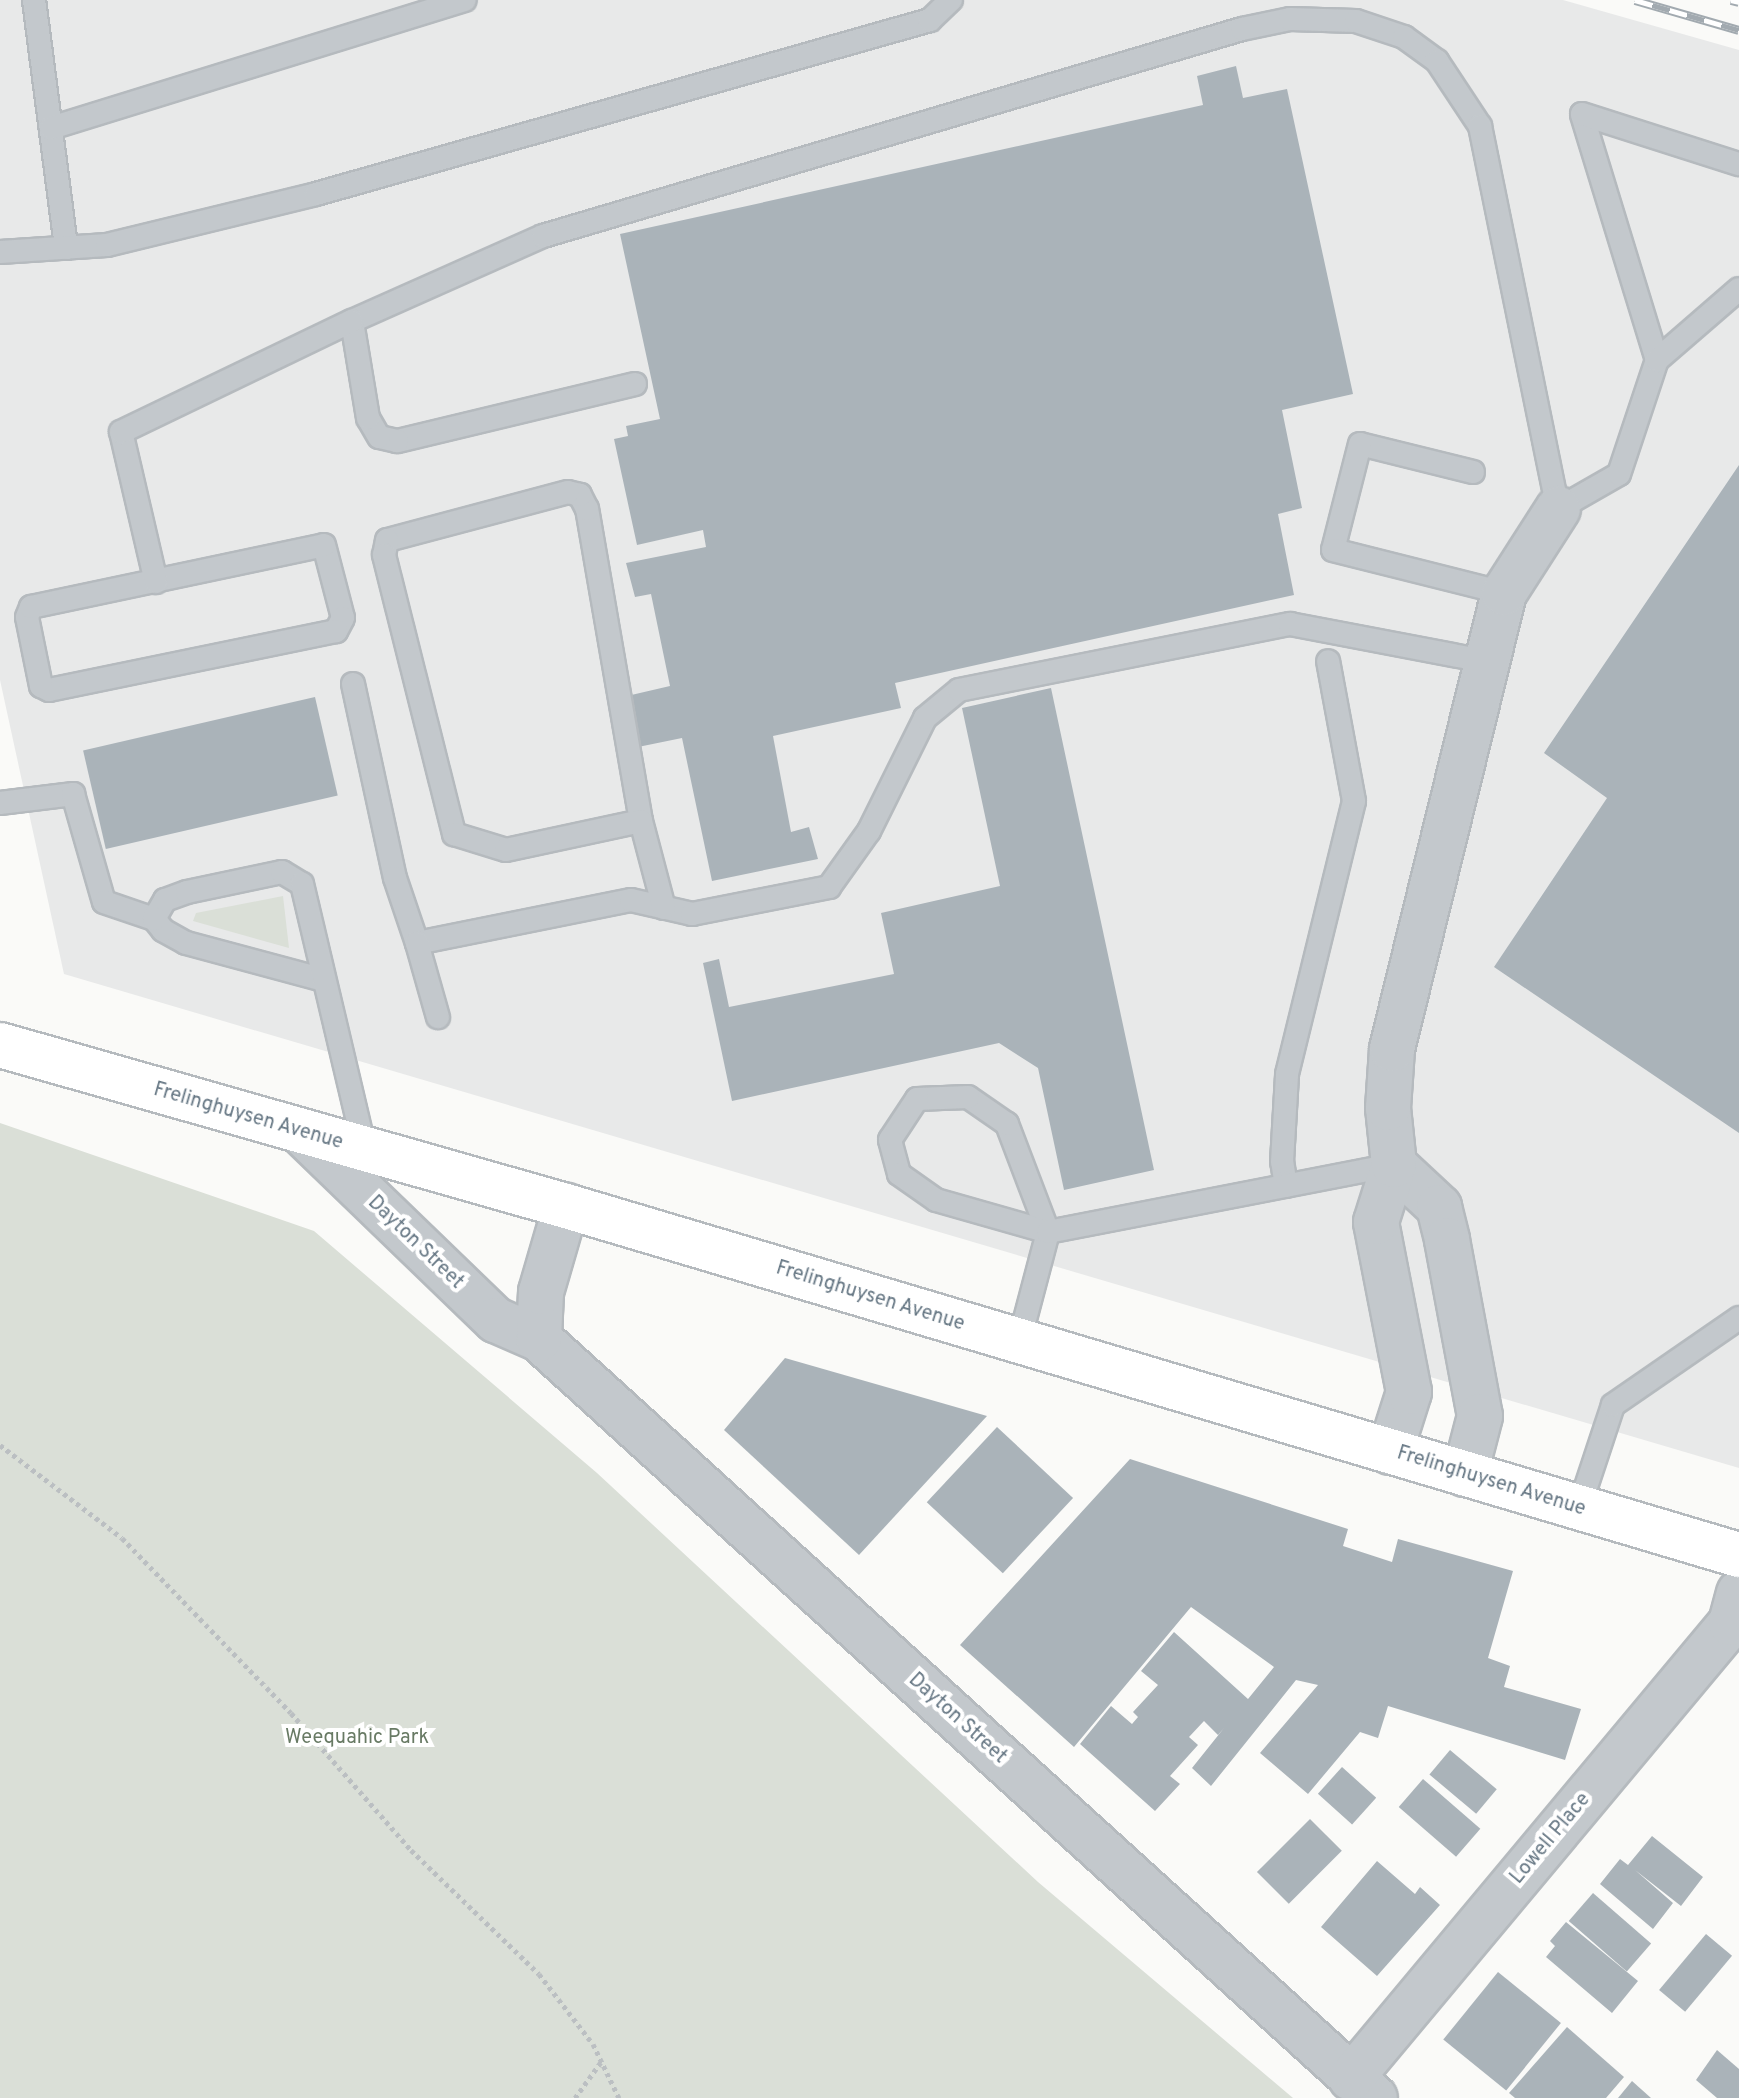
<!DOCTYPE html>
<html>
<head>
<meta charset="utf-8">
<style>
	body { margin:0 }
	#map { position:relative; width:1739px; height:2098px; overflow:hidden; background:#fafaf8; font-family:Overpass,sans-serif }
	div>[style] { position:absolute }
	[style*='--x'] { left:calc(var(--x)*1px); top:calc(var(--y)*1px); width:calc(var(--w)*1px); rotate:calc(var(--a)*1deg) }
	.built>* { inset:0; background:#e8e9e9 }
	.green>* { inset:0; background:#dadfd7 }
	.building>* { inset:0; background:#aab3b9; transform-origin:0 0 }
	.path>* { height:5px; margin-top:-2.5px; transform-origin:0; background:repeating-linear-gradient(90deg,#bbbfc2 0 4px,transparent 0 8px) }
	.roads { filter:drop-shadow(2px 0 #b5babe) drop-shadow(-2px 0 #b5babe) drop-shadow(0 2px #b5babe) drop-shadow(0 -2px #b5babe) }
	.service>* { height:22px; margin:-11px; padding:0 11px; transform-origin:11px; border-radius:11px; background:#c3c8cc }
	.minor>* { height:44px; margin:-22px; padding:0 22px; transform-origin:22px; border-radius:22px; background:#c3c8cc }
	.primary>* { height:44px; margin:-22px; padding:0 22px; transform-origin:22px; border-radius:22px; background:#fff }
	.rail>* { height:9px; margin-top:-4.5px; transform-origin:0; background:repeating-linear-gradient(90deg,#fff 0 18px,#a2aab0 0 36px); box-sizing:border-box; border-block:2px solid #a2aab0 }
	span { translate:-50% -50%; white-space:nowrap; text-align:center; line-height:1.15; -webkit-text-stroke:8px #fff; paint-order:stroke }
	.street-label { font-size:20px; color:#657683 }
	.park-label { font-size:20px; color:#687a64 }
</style>
</head>
<body>
<div id="map">
	<div class="built">
		<div style="clip-path:polygon(0 0,1563px 0,1739px 50px,1739px 1468px,64px 974px,0 680px)"></div>
	</div>
	<div class="green">
		<div style="clip-path:polygon(283px 896px,289px 948px,193px 921px,196px 913px)"></div>
		<div style="clip-path:polygon(0 1123px,314px 1231px,597px 1473px,1038px 1882px,1293px 2098px,0 2098px)"></div>
	</div>
	<div class="building">
		<div style="clip-path:polygon(1236px 66px,1243px 98px,1287px 89px,1353px 394px,1282px 410px,1302px 508px,1278px 514px,1294px 595px,895px 683px,901px 708px,773px 736px,791px 832px,809px 827px,818px 859px,712px 881px,682px 738px,638px 747px,627px 696px,670px 686px,651px 594px,635px 597px,626px 563px,706px 547px,703px 530px,637px 545px,614px 439px,628px 436px,626px 426px,660px 419px,620px 234px,1203px 105px,1197px 76px)"></div>
		<div style="clip-path:polygon(1739px 465px,1739px 1133px,1494px 967px,1607px 798px,1544px 753px)"></div>
		<div style="clip-path:polygon(1051px 688px,1154px 1170px,1064px 1190px,1038px 1068px,999px 1043px,732px 1101px,703px 963px,719px 959px,729px 1007px,894px 974px,881px 913px,1000px 886px,962px 708px)"></div>
		<div style="left:315px;top:697px;width:101px;height:238px;rotate:77deg"></div>
		<div style="clip-path:polygon(785px 1358px,987px 1416px,859px 1555px,724px 1430px)"></div>
		<div style="left:997px;top:1427px;width:104px;height:103px;rotate:43deg"></div>
		<div style="clip-path:polygon(1130px 1459px,1348px 1529px,1343px 1546px,1392px 1562px,1398px 1539px,1513px 1571px,1488px 1658px,1510px 1666px,1504px 1687px,1581px 1709px,1565px 1760px,1388px 1706px,1378px 1738px,1360px 1732px,1308px 1794px,1260px 1753px,1318px 1685px,1296px 1680px,1211px 1786px,1192px 1768px,1224px 1728px,1218px 1735px,1204px 1721px,1189px 1737px,1198px 1745px,1170px 1776px,1180px 1784px,1155px 1811px,1080px 1744px,1111px 1706px,1132px 1724px,1138px 1717px,1133px 1712px,1158px 1685px,1141px 1671px,1174px 1632px,1248px 1699px,1274px 1667px,1191px 1607px,1074px 1747px,960px 1645px)"></div>
		<div style="left:1450px;top:1750px;width:61px;height:32px;rotate:40deg"></div>
		<div style="left:1342px;top:1767px;width:46px;height:36px;rotate:42deg"></div>
		<div style="left:1423px;top:1779px;width:76px;height:37px;rotate:41deg"></div>
		<div style="left:1310px;top:1819px;width:45px;height:75px;rotate:45deg"></div>
		<div style="clip-path:polygon(1652px 1836px,1703px 1877px,1681px 1906px,1635px 1870px,1673px 1903px,1653px 1929px,1600px 1884px,1620px 1859px,1628px 1865px)"></div>
		<div style="clip-path:polygon(1377px 1861px,1415px 1894px,1420px 1887px,1440px 1905px,1377px 1976px,1321px 1927px)"></div>
		<div style="left:1593px;top:1893px;width:77px;height:37px;rotate:41deg"></div>
		<div style="clip-path:polygon(1566px 1922px,1638px 1981px,1612px 2013px,1546px 1957px,1555px 1946px,1550px 1941px)"></div>
		<div style="left:1706px;top:1934px;width:34px;height:73px;rotate:40deg"></div>
		<div style="left:1498px;top:1972px;width:81px;height:87px;rotate:39deg"></div>
		<div style="clip-path:polygon(1567px 2027px,1624px 2077px,1606px 2098px,1515px 2098px,1509px 2093px)"></div>
		<div style="clip-path:polygon(1717px 2050px,1739px 2069px,1739px 2098px,1717px 2098px,1696px 2080px)"></div>
		<div style="clip-path:polygon(1632px 2081px,1651px 2098px,1618px 2098px)"></div>
	</div>
	<div class="path">
		<div style="--x:0;--y:1445;--w:153;--a:37.3"></div>
		<div style="--x:122;--y:1538;--w:243;--a:46"></div>
		<div style="--x:291;--y:1713;--w:182;--a:48.8"></div>
		<div style="--x:411;--y:1850;--w:178;--a:44.1"></div>
		<div style="--x:539;--y:1974;--w:88;--a:52.4"></div>
		<div style="--x:593;--y:2044;--w:60;--a:64.3"></div>
		<div style="--x:575;--y:2098;--w:44;--a:-54.2"></div>
	</div>
	<div class="roads">
		<div class="service">
			<div style="--x:34;--y:0;--w:250;--a:82.6"></div>
			<div style="--x:51;--y:128;--w:433;--a:-17.2"></div>
			<div style="--x:0;--y:252;--w:107;--a:-3.7"></div>
			<div style="--x:107;--y:245;--w:215;--a:-13.7"></div>
			<div style="--x:316;--y:194;--w:638;--a:-15.82"></div>
			<div style="--x:930;--y:20;--w:29;--a:-44"></div>
			<div style="--x:1657;--y:360;--w:257;--a:-107"></div>
			<div style="--x:1582;--y:114;--w:165;--a:17.7"></div>
			<div style="--x:635;--y:384;--w:245;--a:166.5"></div>
			<div style="--x:397;--y:441;--w:18;--a:-167"></div>
			<div style="--x:379;--y:437;--w:22;--a:-120"></div>
			<div style="--x:368;--y:418;--w:98;--a:-99.4"></div>
			<div style="--x:352;--y:321;--w:209;--a:-24"></div>
			<div style="--x:543;--y:236;--w:729;--a:-16.5"></div>
			<div style="--x:1242;--y:29;--w:49;--a:-11.8"></div>
			<div style="--x:1290;--y:19;--w:66;--a:1.7"></div>
			<div style="--x:1356;--y:21;--w:51;--a:18.4"></div>
			<div style="--x:1404;--y:37;--w:41;--a:36"></div>
			<div style="--x:1437;--y:61;--w:78;--a:56.5"></div>
			<div style="--x:1480;--y:126;--w:391;--a:78.5"></div>
			<div style="--x:1558;--y:509;--w:70;--a:-29.8"></div>
			<div style="--x:1619;--y:474;--w:120;--a:-71.6"></div>
			<div style="--x:1657;--y:360;--w:108;--a:-40.9"></div>
			<div style="--x:1473;--y:472;--w:116;--a:-166.1"></div>
			<div style="--x:1360;--y:444;--w:109;--a:104.3"></div>
			<div style="--x:1333;--y:550;--w:176;--a:14.1"></div>
			<div style="--x:324;--y:545;--w:75;--a:75.4"></div>
			<div style="--x:343;--y:618;--w:15;--a:118"></div>
			<div style="--x:336;--y:631;--w:293;--a:168.4"></div>
			<div style="--x:49;--y:690;--w:9;--a:-153"></div>
			<div style="--x:41;--y:686;--w:70;--a:-101.5"></div>
			<div style="--x:27;--y:617;--w:11;--a:-68"></div>
			<div style="--x:31;--y:607;--w:299;--a:-11.9"></div>
			<div style="--x:156;--y:582;--w:154;--a:-103.1"></div>
			<div style="--x:121;--y:432;--w:256;--a:-25.7"></div>
			<div style="--x:353;--y:684;--w:198;--a:77.8"></div>
			<div style="--x:395;--y:878;--w:69;--a:71.3"></div>
			<div style="--x:417;--y:943;--w:218;--a:-11.4"></div>
			<div style="--x:631;--y:900;--w:63;--a:12.9"></div>
			<div style="--x:692;--y:914;--w:140;--a:-11.1"></div>
			<div style="--x:829;--y:887;--w:69;--a:-54.5"></div>
			<div style="--x:869;--y:831;--w:126;--a:-63.6"></div>
			<div style="--x:925;--y:718;--w:44;--a:-39.5"></div>
			<div style="--x:959;--y:690;--w:338;--a:-11.3"></div>
			<div style="--x:1290;--y:624;--w:203;--a:10.8"></div>
			<div style="--x:0;--y:803;--w:74;--a:-7"></div>
			<div style="--x:73;--y:794;--w:112;--a:74"></div>
			<div style="--x:104;--y:902;--w:53;--a:18.8"></div>
			<div style="--x:641;--y:821;--w:317;--a:-99.8"></div>
			<div style="--x:587;--y:509;--w:16;--a:-117"></div>
			<div style="--x:580;--y:495;--w:12;--a:-166"></div>
			<div style="--x:568;--y:492;--w:187;--a:165.1"></div>
			<div style="--x:387;--y:540;--w:15;--a:101"></div>
			<div style="--x:384;--y:555;--w:288;--a:75.9"></div>
			<div style="--x:454;--y:834;--w:54;--a:17.1"></div>
			<div style="--x:506;--y:850;--w:138;--a:-12.1"></div>
			<div style="--x:641;--y:821;--w:90;--a:75.2"></div>
			<div style="--x:417;--y:943;--w:77;--a:74.2"></div>
			<div style="--x:324;--y:980;--w:143;--a:-165"></div>
			<div style="--x:186;--y:943;--w:26;--a:-151"></div>
			<div style="--x:163;--y:930;--w:14;--a:-129"></div>
			<div style="--x:154;--y:919;--w:22;--a:-60"></div>
			<div style="--x:165;--y:900;--w:23;--a:-20"></div>
			<div style="--x:187;--y:892;--w:97;--a:-11.9"></div>
			<div style="--x:282;--y:872;--w:23;--a:31"></div>
			<div style="--x:302;--y:884;--w:274;--a:76.7"></div>
			<div style="--x:1286;--y:1186;--w:24;--a:-99"></div>
			<div style="--x:1282;--y:1162;--w:88;--a:-86.7"></div>
			<div style="--x:1287;--y:1074;--w:281;--a:-76.2"></div>
			<div style="--x:1354;--y:801;--w:142;--a:-100.5"></div>
			<div style="--x:1019;--y:1342;--w:114;--a:-75.2"></div>
			<div style="--x:1048;--y:1232;--w:116;--a:-110.8"></div>
			<div style="--x:1007;--y:1124;--w:47;--a:-145.3"></div>
			<div style="--x:968;--y:1097;--w:51;--a:177.8"></div>
			<div style="--x:917;--y:1099;--w:49;--a:123.4"></div>
			<div style="--x:890;--y:1140;--w:35;--a:75"></div>
			<div style="--x:899;--y:1174;--w:45;--a:35.1"></div>
			<div style="--x:936;--y:1200;--w:116;--a:15.9"></div>
			<div style="--x:1048;--y:1232;--w:352;--a:-11"></div>
			<div style="--x:1579;--y:1508;--w:108;--a:-71.7"></div>
			<div style="--x:1613;--y:1405;--w:153;--a:-34.6"></div>
		</div>
		<div class="minor">
			<div style="--x:301;--y:1132;--w:271;--a:44"></div>
			<div style="--x:496;--y:1320;--w:47;--a:23.8"></div>
			<div style="--x:539;--y:1339;--w:1129;--a:42.24"></div>
			<div style="--x:1394;--y:1165;--w:62;--a:43"></div>
			<div style="--x:1439;--y:1207;--w:34;--a:76"></div>
			<div style="--x:1447;--y:1240;--w:179;--a:79.4"></div>
			<div style="--x:1480;--y:1416;--w:60;--a:104.5"></div>
			<div style="--x:539;--y:1339;--w:47;--a:-87.6"></div>
			<div style="--x:541;--y:1292;--w:90;--a:-73.8"></div>
			<div style="--x:1390;--y:1452;--w:63;--a:-72.4"></div>
			<div style="--x:1409;--y:1392;--w:173;--a:-101"></div>
			<div style="--x:1376;--y:1222;--w:60;--a:-72.5"></div>
			<div style="--x:1394;--y:1165;--w:57;--a:-96"></div>
			<div style="--x:1388;--y:1108;--w:59;--a:-86.1"></div>
			<div style="--x:1392;--y:1049;--w:470;--a:-76.2"></div>
			<div style="--x:1504;--y:593;--w:100;--a:-57.3"></div>
			<div style="--x:1351;--y:2078;--w:593;--a:-50.13"></div>
			<div style="--x:1731;--y:1623;--w:31;--a:-75"></div>
		</div>
		<div class="primary">
			<div style="--x:0;--y:1045;--w:588;--a:15.88"></div>
			<div style="--x:566;--y:1206;--w:1224;--a:16.57"></div>
		</div>
	</div>
	<div class="rail">
		<div style="--x:1635;--y:0;--w:108;--a:16.1"></div>
		<div style="--x:1731;--y:0;--w:8;--a:14"></div>
	</div>
	<div class="street-label">
		<span style="left:248px;top:1117px;rotate:16deg">Frelinghuysen Avenue</span>
		<span style="left:415px;top:1243px;rotate:44deg">Dayton Street</span>
		<span style="left:870px;top:1297px;rotate:17deg">Frelinghuysen Avenue</span>
		<span style="left:1491px;top:1482px;rotate:17deg">Frelinghuysen Avenue</span>
		<span style="left:957px;top:1719px;rotate:42deg">Dayton Street</span>
		<span style="left:1551px;top:1839px;rotate:-50deg">Lowell Place</span>
	</div>
	<div class="park-label">
		<span style="left:357px;top:1738px">Weequahic Park</span>
	</div>
</div>
</body>
</html>
